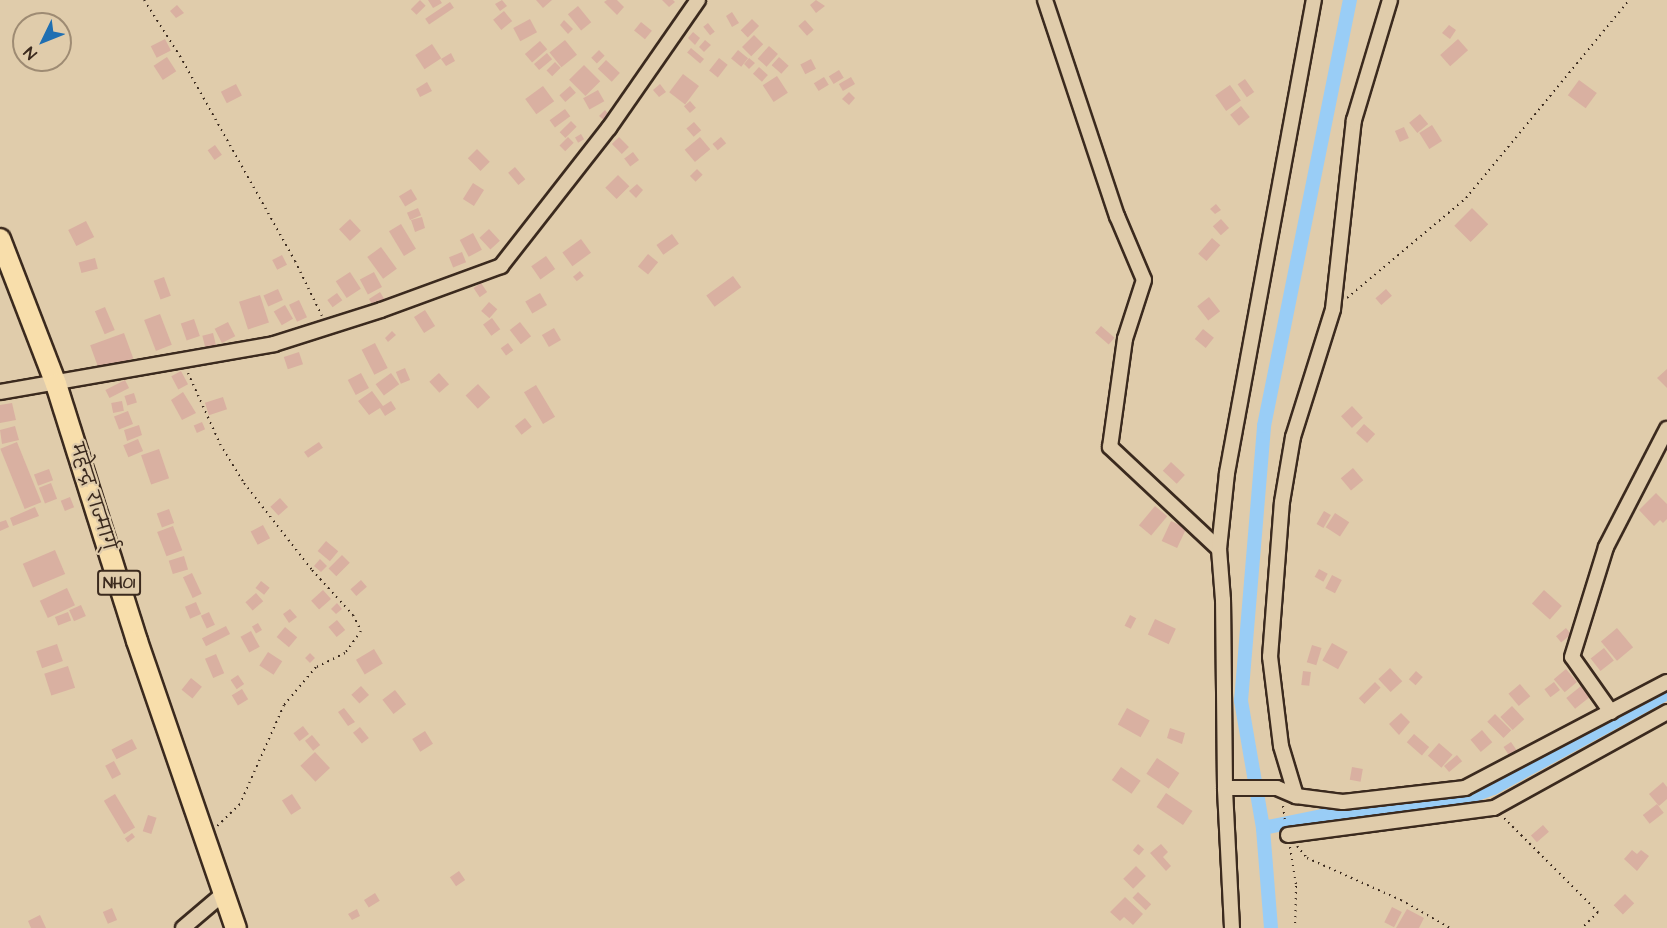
<!DOCTYPE html>
<html>
<head>
<meta charset="utf-8">
<style>
	body { margin:0 }
	#map { position:relative; width:1667px; height:928px; overflow:hidden; background:#e0ccab; font-family:"Architects Daughter","Playpen Sans Deva",sans-serif }
	div>[style] { position:absolute }
	[style*='--x'] { left:calc(var(--x)*1px); top:calc(var(--y)*1px); width:calc(var(--w)*1px); rotate:calc(var(--a)*1deg) }
	.canal>* { height:14px; margin:-7px; padding:0 7px; transform-origin:7px; border-radius:7px; background:#99cdf6 }
	.building>* { inset:0; background:#d9b0a1; transform-origin:0 0 }
	.path>* { height:2px; margin-top:-1px; transform-origin:0; background:repeating-linear-gradient(90deg,#3b2a1e 0 1.5px,transparent 0 6px) }
	.roads { filter:drop-shadow(2px 0 #3b2a1e) drop-shadow(-2px 0 #3b2a1e) drop-shadow(0 2px #3b2a1e) drop-shadow(0 -2px #3b2a1e) }
	.minor>* { height:14px; margin:-7px; padding:0 7px; transform-origin:7px; border-radius:7px; background:#e0ccab }
	.highway>* { height:20px; margin:-10px; padding:0 10px; transform-origin:10px; border-radius:10px; background:#f8deab }
	span { translate:-50% -50%; white-space:nowrap; text-align:center; line-height:1.15; -webkit-text-stroke:4.5px #e0ccab; paint-order:stroke }
	.shield-label span { padding:2px 4px; background:#e0ccab; border:2px solid; border-radius:4px; -webkit-text-stroke-width:0 }
	.shield-label { font-size:16px; color:#3b2a1e; font-weight:700 }
	.street-label { font-size:18px; color:#3b2a1e }
	.north { position:absolute; left:12px; top:12px; width:60px; height:60px; box-sizing:border-box; background:#e0ccab; border:2px solid #9e8b73; border-radius:50%; rotate:227deg; font-size:16px; font-weight:700; line-height:24px; text-align:center; color:#3b2a1e }
	.north::after { content:''; display:block; margin:auto; width:21px; height:27px; background:#1f6fb2; clip-path:polygon(50% 0,100% 100%,50% 72%,0 100%) }
</style>
</head>
<body>
<div id="map">
	<div class="canal">
		<div style="--x:1263;--y:828;--w:70;--a:-11.5"></div>
		<div style="--x:1332;--y:814;--w:89;--a:-5.1"></div>
		<div style="--x:1421;--y:806;--w:44;--a:-9.2"></div>
		<div style="--x:1464;--y:799;--w:31;--a:-21"></div>
		<div style="--x:1493;--y:788;--w:198;--a:-28.6"></div>
		<div style="--x:1271;--y:928;--w:100;--a:-94.6"></div>
		<div style="--x:1263;--y:828;--w:129;--a:-99.8"></div>
		<div style="--x:1241;--y:701;--w:276;--a:-85.2"></div>
		<div style="--x:1264;--y:426;--w:435;--a:-78.6"></div>
	</div>
	<div class="building">
		<div style="left:420px;top:0;width:8px;height:13px;rotate:45deg"></div>
		<div style="clip-path:polygon(428px 0,440px 0,442px 3px,433px 8px)"></div>
		<div style="clip-path:polygon(502px 0,507px 6px,500px 11px,495px 4px)"></div>
		<div style="clip-path:polygon(536px 0,552px 0,543px 8px)"></div>
		<div style="clip-path:polygon(607px 0,617px 0,624px 7px,617px 15px,604px 2px)"></div>
		<div style="clip-path:polygon(662px 0,673px 0,675px 2px,669px 7px)"></div>
		<div style="clip-path:polygon(816px 0,825px 6px,816px 13px,810px 5px)"></div>
		<div style="left:450px;top:2px;width:7px;height:30px;rotate:56deg"></div>
		<div style="clip-path:polygon(177px 5px,184px 13px,176px 18px,170px 11px)"></div>
		<div style="left:578px;top:6px;width:21px;height:13px;rotate:51deg"></div>
		<div style="left:504px;top:11px;width:13px;height:14px;rotate:51deg"></div>
		<div style="clip-path:polygon(732px 12px,739px 23px,732px 27px,726px 16px)"></div>
		<div style="left:530px;top:19px;width:15px;height:19px;rotate:62deg"></div>
		<div style="left:752px;top:19px;width:10px;height:16px;rotate:45deg"></div>
		<div style="clip-path:polygon(564px 20px,573px 29px,568px 34px,560px 25px)"></div>
		<div style="left:805px;top:20px;width:13px;height:9px;rotate:48deg"></div>
		<div style="left:641px;top:22px;width:14px;height:11px;rotate:39deg"></div>
		<div style="left:708px;top:23px;width:11px;height:6px;rotate:52deg"></div>
		<div style="clip-path:polygon(1449px 25px,1456px 30px,1450px 39px,1442px 33px)"></div>
		<div style="clip-path:polygon(693px 32px,700px 38px,695px 45px,688px 38px)"></div>
		<div style="left:754px;top:35px;width:13px;height:17px;rotate:45deg"></div>
		<div style="left:165px;top:39px;width:13px;height:16px;rotate:63deg"></div>
		<div style="left:1458px;top:39px;width:15px;height:24px;rotate:48deg"></div>
		<div style="left:565px;top:40px;width:19px;height:20px;rotate:51deg"></div>
		<div style="clip-path:polygon(705px 40px,711px 45px,704px 52px,699px 47px)"></div>
		<div style="left:540px;top:41px;width:11px;height:20px;rotate:49deg"></div>
		<div style="left:432px;top:44px;width:17px;height:20px;rotate:57deg"></div>
		<div style="left:769px;top:46px;width:12px;height:17px;rotate:42deg"></div>
		<div style="left:691px;top:48px;width:17px;height:6px;rotate:40deg"></div>
		<div style="left:599px;top:50px;width:8px;height:11px;rotate:45deg"></div>
		<div style="left:738px;top:50px;width:13px;height:11px;rotate:39deg"></div>
		<div style="clip-path:polygon(451px 53px,455px 61px,446px 66px,441px 59px)"></div>
		<div style="left:547px;top:53px;width:8px;height:17px;rotate:50deg"></div>
		<div style="left:167px;top:57px;width:17px;height:16px;rotate:57deg"></div>
		<div style="left:779px;top:57px;width:13px;height:11px;rotate:42deg"></div>
		<div style="left:719px;top:58px;width:11px;height:16px;rotate:38deg"></div>
		<div style="clip-path:polygon(749px 58px,755px 63px,749px 69px,744px 64px)"></div>
		<div style="left:811px;top:59px;width:11px;height:12px;rotate:63deg"></div>
		<div style="left:606px;top:60px;width:19px;height:12px;rotate:43deg"></div>
		<div style="left:555px;top:62px;width:8px;height:12px;rotate:45deg"></div>
		<div style="left:584px;top:65px;width:23px;height:21px;rotate:45deg"></div>
		<div style="left:759px;top:67px;width:12px;height:9px;rotate:42deg"></div>
		<div style="left:839px;top:70px;width:9px;height:12px;rotate:58deg"></div>
		<div style="left:683px;top:74px;width:20px;height:23px;rotate:37deg"></div>
		<div style="left:777px;top:76px;width:20px;height:17px;rotate:57deg"></div>
		<div style="left:824px;top:77px;width:9px;height:12px;rotate:58deg"></div>
		<div style="left:851px;top:77px;width:8px;height:14px;rotate:60deg"></div>
		<div style="left:1245px;top:79px;width:16px;height:9px;rotate:55deg"></div>
		<div style="left:1579px;top:80px;width:22px;height:19px;rotate:36deg"></div>
		<div style="clip-path:polygon(427px 82px,432px 91px,420px 97px,416px 89px)"></div>
		<div style="left:236px;top:84px;width:13px;height:17px;rotate:63deg"></div>
		<div style="clip-path:polygon(660px 84px,666px 92px,659px 97px,653px 90px)"></div>
		<div style="left:1230px;top:85px;width:19px;height:18px;rotate:55deg"></div>
		<div style="left:543px;top:86px;width:19px;height:22px;rotate:54deg"></div>
		<div style="left:570px;top:86px;width:9px;height:14px;rotate:49deg"></div>
		<div style="left:598px;top:90px;width:13px;height:17px;rotate:61deg"></div>
		<div style="clip-path:polygon(849px 92px,855px 98px,849px 105px,842px 99px)"></div>
		<div style="left:690px;top:101px;width:9px;height:8px;rotate:49deg"></div>
		<div style="left:1241px;top:106px;width:14px;height:14px;rotate:51deg"></div>
		<div style="left:565px;top:109px;width:9px;height:19px;rotate:54deg"></div>
		<div style="clip-path:polygon(605px 110px,610px 116px,605px 121px,599px 116px)"></div>
		<div style="left:1420px;top:114px;width:13px;height:14px;rotate:51deg"></div>
		<div style="left:571px;top:121px;width:8px;height:16px;rotate:45deg"></div>
		<div style="left:694px;top:122px;width:11px;height:10px;rotate:49deg"></div>
		<div style="left:1432px;top:125px;width:19px;height:15px;rotate:58deg"></div>
		<div style="left:1404px;top:127px;width:12px;height:10px;rotate:66deg"></div>
		<div style="left:581px;top:134px;width:6px;height:7px;rotate:59deg"></div>
		<div style="left:568px;top:137px;width:8px;height:12px;rotate:45deg"></div>
		<div style="left:619px;top:137px;width:14px;height:10px;rotate:45deg"></div>
		<div style="left:700px;top:137px;width:16px;height:20px;rotate:50deg"></div>
		<div style="left:721px;top:137px;width:8px;height:11px;rotate:50deg"></div>
		<div style="left:215px;top:145px;width:12px;height:9px;rotate:55deg"></div>
		<div style="left:477px;top:149px;width:18px;height:13px;rotate:45deg"></div>
		<div style="left:633px;top:152px;width:10px;height:11px;rotate:53deg"></div>
		<div style="left:515px;top:167px;width:16px;height:9px;rotate:50deg"></div>
		<div style="left:697px;top:169px;width:8px;height:10px;rotate:45deg"></div>
		<div style="left:618px;top:175px;width:16px;height:18px;rotate:45deg"></div>
		<div style="left:473px;top:183px;width:13px;height:19px;rotate:32deg"></div>
		<div style="clip-path:polygon(637px 184px,643px 190px,636px 198px,629px 191px)"></div>
		<div style="left:411px;top:189px;width:12px;height:14px;rotate:59deg"></div>
		<div style="clip-path:polygon(1216px 204px,1221px 210px,1215px 214px,1210px 209px)"></div>
		<div style="left:418px;top:208px;width:8px;height:12px;rotate:67deg"></div>
		<div style="left:1472px;top:208px;width:23px;height:25px;rotate:45deg"></div>
		<div style="clip-path:polygon(422px 217px,425px 228px,415px 232px,411px 220px)"></div>
		<div style="left:350px;top:219px;width:16px;height:15px;rotate:47deg"></div>
		<div style="left:1221px;top:219px;width:12px;height:11px;rotate:48deg"></div>
		<div style="left:86px;top:221px;width:18px;height:20px;rotate:63deg"></div>
		<div style="left:401px;top:224px;width:29px;height:14px;rotate:59deg"></div>
		<div style="left:489px;top:229px;width:16px;height:13px;rotate:47deg"></div>
		<div style="left:473px;top:233px;width:19px;height:15px;rotate:62deg"></div>
		<div style="left:672px;top:234px;width:12px;height:19px;rotate:55deg"></div>
		<div style="left:1212px;top:238px;width:11px;height:21px;rotate:41deg"></div>
		<div style="left:581px;top:239px;width:17px;height:23px;rotate:54deg"></div>
		<div style="left:381px;top:247px;width:27px;height:17px;rotate:54deg"></div>
		<div style="left:462px;top:252px;width:11px;height:14px;rotate:68deg"></div>
		<div style="left:648px;top:254px;width:13px;height:16px;rotate:39deg"></div>
		<div style="left:282px;top:255px;width:11px;height:11px;rotate:63deg"></div>
		<div style="left:546px;top:256px;width:16px;height:18px;rotate:55deg"></div>
		<div style="left:95px;top:258px;width:11px;height:17px;rotate:75deg"></div>
		<div style="left:580px;top:271px;width:6px;height:9px;rotate:51deg"></div>
		<div style="left:350px;top:272px;width:20px;height:17px;rotate:57deg"></div>
		<div style="left:374px;top:272px;width:17px;height:16px;rotate:62deg"></div>
		<div style="left:733px;top:276px;width:14px;height:33px;rotate:54deg"></div>
		<div style="left:164px;top:277px;width:20px;height:11px;rotate:70deg"></div>
		<div style="left:481px;top:283px;width:11px;height:9px;rotate:56deg"></div>
		<div style="left:278px;top:289px;width:12px;height:16px;rotate:66deg"></div>
		<div style="left:1386px;top:289px;width:9px;height:14px;rotate:49deg"></div>
		<div style="left:380px;top:292px;width:9px;height:13px;rotate:58deg"></div>
		<div style="left:337px;top:293px;width:9px;height:12px;rotate:54deg"></div>
		<div style="left:540px;top:293px;width:14px;height:17px;rotate:60deg"></div>
		<div style="left:260px;top:295px;width:29px;height:22px;rotate:72deg"></div>
		<div style="left:1209px;top:297px;width:18px;height:15px;rotate:52deg"></div>
		<div style="left:299px;top:300px;width:19px;height:11px;rotate:65deg"></div>
		<div style="left:489px;top:302px;width:11px;height:12px;rotate:41deg"></div>
		<div style="left:285px;top:305px;width:16px;height:13px;rotate:60deg"></div>
		<div style="left:105px;top:307px;width:25px;height:11px;rotate:67deg"></div>
		<div style="left:425px;top:310px;width:19px;height:13px;rotate:58deg"></div>
		<div style="left:160px;top:314px;width:33px;height:17px;rotate:69deg"></div>
		<div style="left:492px;top:318px;width:14px;height:11px;rotate:54deg"></div>
		<div style="left:194px;top:319px;width:18px;height:14px;rotate:71deg"></div>
		<div style="left:228px;top:322px;width:16px;height:15px;rotate:63deg"></div>
		<div style="left:520px;top:322px;width:18px;height:13px;rotate:52deg"></div>
		<div style="left:1101px;top:326px;width:18px;height:9px;rotate:41deg"></div>
		<div style="left:554px;top:328px;width:14px;height:14px;rotate:60deg"></div>
		<div style="left:1203px;top:329px;width:14px;height:13px;rotate:39deg"></div>
		<div style="clip-path:polygon(392px 331px,396px 335px,388px 342px,385px 338px)"></div>
		<div style="left:124px;top:333px;width:27px;height:36px;rotate:70deg"></div>
		<div style="left:213px;top:333px;width:12px;height:11px;rotate:76deg"></div>
		<div style="left:375px;top:343px;width:28px;height:15px;rotate:63deg"></div>
		<div style="left:508px;top:343px;width:9px;height:9px;rotate:54deg"></div>
		<div style="left:299px;top:352px;width:13px;height:16px;rotate:72deg"></div>
		<div style="left:405px;top:368px;width:13px;height:10px;rotate:67deg"></div>
		<div style="clip-path:polygon(1667px 369px,1667px 388px,1657px 378px)"></div>
		<div style="left:181px;top:371px;width:15px;height:11px;rotate:62deg"></div>
		<div style="left:361px;top:373px;width:17px;height:15px;rotate:62deg"></div>
		<div style="left:391px;top:373px;width:14px;height:19px;rotate:54deg"></div>
		<div style="left:439px;top:373px;width:15px;height:13px;rotate:48deg"></div>
		<div style="left:125px;top:380px;width:9px;height:22px;rotate:63deg"></div>
		<div style="left:478px;top:384px;width:18px;height:17px;rotate:47deg"></div>
		<div style="left:536px;top:385px;width:37px;height:14px;rotate:59deg"></div>
		<div style="clip-path:polygon(372px 391px,383px 406px,391px 401px,396px 409px,385px 416px,380px 408px,369px 415px,358px 401px)"></div>
		<div style="clip-path:polygon(183px 392px,196px 413px,182px 420px,171px 400px)"></div>
		<div style="left:134px;top:393px;width:10px;height:10px;rotate:73deg"></div>
		<div style="left:223px;top:397px;width:13px;height:19px;rotate:72deg"></div>
		<div style="left:122px;top:401px;width:10px;height:11px;rotate:79deg"></div>
		<div style="clip-path:polygon(12px 403px,16px 420px,0 423px,0 405px)"></div>
		<div style="left:1352px;top:406px;width:16px;height:15px;rotate:47deg"></div>
		<div style="left:128px;top:411px;width:14px;height:15px;rotate:69deg"></div>
		<div style="left:525px;top:418px;width:11px;height:13px;rotate:52deg"></div>
		<div style="left:202px;top:422px;width:8px;height:9px;rotate:67deg"></div>
		<div style="left:1364px;top:424px;width:15px;height:12px;rotate:42deg"></div>
		<div style="clip-path:polygon(139px 425px,142px 435px,127px 441px,124px 430px)"></div>
		<div style="clip-path:polygon(15px 426px,19px 440px,2px 444px,0 430px)"></div>
		<div style="left:138px;top:439px;width:13px;height:16px;rotate:67deg"></div>
		<div style="left:17px;top:442px;width:65px;height:18px;rotate:68deg"></div>
		<div style="left:319px;top:442px;width:7px;height:18px;rotate:56deg"></div>
		<div style="left:159px;top:449px;width:31px;height:19px;rotate:71deg"></div>
		<div style="left:1171px;top:462px;width:19px;height:12px;rotate:43deg"></div>
		<div style="left:1353px;top:468px;width:16px;height:16px;rotate:50deg"></div>
		<div style="left:49px;top:469px;width:12px;height:16px;rotate:70deg"></div>
		<div style="left:51px;top:483px;width:17px;height:13px;rotate:69deg"></div>
		<div style="clip-path:polygon(1656px 493px,1667px 504px,1667px 519px,1663px 523px,1660px 520px,1654px 526px,1639px 510px)"></div>
		<div style="left:70px;top:497px;width:11px;height:10px;rotate:68deg"></div>
		<div style="left:280px;top:498px;width:12px;height:13px;rotate:48deg"></div>
		<div style="left:1155px;top:506px;width:16px;height:25px;rotate:40deg"></div>
		<div style="clip-path:polygon(35px 507px,39px 516px,13px 526px,10px 518px)"></div>
		<div style="left:169px;top:509px;width:15px;height:13px;rotate:70deg"></div>
		<div style="left:1324px;top:511px;width:8px;height:15px;rotate:30deg"></div>
		<div style="left:1335px;top:513px;width:17px;height:17px;rotate:33deg"></div>
		<div style="clip-path:polygon(6px 520px,9px 527px,0 531px,0 522px)"></div>
		<div style="left:1171px;top:521px;width:17px;height:22px;rotate:25deg"></div>
		<div style="left:263px;top:525px;width:15px;height:14px;rotate:62deg"></div>
		<div style="left:173px;top:526px;width:26px;height:17px;rotate:69deg"></div>
		<div style="left:326px;top:541px;width:16px;height:13px;rotate:40deg"></div>
		<div style="left:55px;top:550px;width:26px;height:35px;rotate:67deg"></div>
		<div style="left:342px;top:555px;width:11px;height:19px;rotate:45deg"></div>
		<div style="left:184px;top:556px;width:14px;height:16px;rotate:73deg"></div>
		<div style="clip-path:polygon(320px 559px,327px 566px,321px 572px,314px 566px)"></div>
		<div style="left:1319px;top:569px;width:10px;height:9px;rotate:29deg"></div>
		<div style="left:192px;top:573px;width:23px;height:10px;rotate:65deg"></div>
		<div style="left:1332px;top:575px;width:11px;height:15px;rotate:27deg"></div>
		<div style="left:361px;top:580px;width:9px;height:14px;rotate:49deg"></div>
		<div style="left:261px;top:581px;width:11px;height:9px;rotate:38deg"></div>
		<div style="left:67px;top:588px;width:19px;height:30px;rotate:65deg"></div>
		<div style="left:323px;top:590px;width:12px;height:16px;rotate:48deg"></div>
		<div style="left:1544px;top:590px;width:24px;height:18px;rotate:42deg"></div>
		<div style="left:256px;top:593px;width:11px;height:14px;rotate:49deg"></div>
		<div style="left:196px;top:602px;width:13px;height:12px;rotate:67deg"></div>
		<div style="clip-path:polygon(337px 603px,342px 609px,336px 614px,331px 609px)"></div>
		<div style="left:81px;top:605px;width:12px;height:13px;rotate:66deg"></div>
		<div style="clip-path:polygon(290px 609px,297px 617px,289px 623px,283px 614px)"></div>
		<div style="left:68px;top:612px;width:9px;height:14px;rotate:69deg"></div>
		<div style="left:209px;top:612px;width:14px;height:9px;rotate:65deg"></div>
		<div style="left:1130px;top:615px;width:7px;height:12px;rotate:27deg"></div>
		<div style="left:1155px;top:619px;width:23px;height:17px;rotate:25deg"></div>
		<div style="left:337px;top:620px;width:13px;height:11px;rotate:51deg"></div>
		<div style="left:258px;top:623px;width:8px;height:7px;rotate:60deg"></div>
		<div style="left:226px;top:626px;width:9px;height:27px;rotate:63deg"></div>
		<div style="left:285px;top:627px;width:16px;height:13px;rotate:40deg"></div>
		<div style="left:1566px;top:628px;width:8px;height:13px;rotate:50deg"></div>
		<div style="left:1617px;top:628px;width:25px;height:21px;rotate:50deg"></div>
		<div style="left:251px;top:631px;width:18px;height:12px;rotate:61deg"></div>
		<div style="left:1332px;top:643px;width:18px;height:20px;rotate:29deg"></div>
		<div style="left:57px;top:644px;width:18px;height:22px;rotate:71deg"></div>
		<div style="left:1312px;top:645px;width:10px;height:18px;rotate:17deg"></div>
		<div style="left:1604px;top:648px;width:16px;height:17px;rotate:52deg"></div>
		<div style="left:374px;top:649px;width:17px;height:21px;rotate:59deg"></div>
		<div style="left:268px;top:652px;width:17px;height:16px;rotate:33deg"></div>
		<div style="left:310px;top:653px;width:7px;height:7px;rotate:45deg"></div>
		<div style="left:216px;top:654px;width:21px;height:12px;rotate:67deg"></div>
		<div style="left:68px;top:666px;width:23px;height:25px;rotate:72deg"></div>
		<div style="left:1390px;top:668px;width:18px;height:16px;rotate:47deg"></div>
		<div style="left:1566px;top:669px;width:17px;height:16px;rotate:50deg"></div>
		<div style="left:1303px;top:671px;width:8px;height:14px;rotate:7deg"></div>
		<div style="left:1416px;top:671px;width:9px;height:11px;rotate:41deg"></div>
		<div style="left:238px;top:675px;width:11px;height:9px;rotate:56deg"></div>
		<div style="left:191px;top:678px;width:14px;height:15px;rotate:39deg"></div>
		<div style="left:1375px;top:682px;width:8px;height:23px;rotate:45deg"></div>
		<div style="left:1554px;top:682px;width:10px;height:12px;rotate:53deg"></div>
		<div style="left:1520px;top:684px;width:16px;height:15px;rotate:50deg"></div>
		<div style="left:361px;top:686px;width:12px;height:13px;rotate:48deg"></div>
		<div style="left:1581px;top:686px;width:14px;height:19px;rotate:51deg"></div>
		<div style="left:242px;top:689px;width:12px;height:12px;rotate:59deg"></div>
		<div style="left:395px;top:690px;width:18px;height:16px;rotate:52deg"></div>
		<div style="left:1512px;top:706px;width:18px;height:16px;rotate:47deg"></div>
		<div style="clip-path:polygon(344px 708px,355px 722px,348px 726px,338px 712px)"></div>
		<div style="left:1127px;top:708px;width:26px;height:19px;rotate:29deg"></div>
		<div style="clip-path:polygon(1401px 713px,1410px 722px,1399px 735px,1389px 724px)"></div>
		<div style="left:1495px;top:714px;width:23px;height:11px;rotate:45deg"></div>
		<div style="left:303px;top:726px;width:10px;height:12px;rotate:53deg"></div>
		<div style="left:360px;top:727px;width:14px;height:9px;rotate:51deg"></div>
		<div style="clip-path:polygon(1170px 728px,1185px 733px,1182px 744px,1167px 738px)"></div>
		<div style="left:1482px;top:730px;width:16px;height:15px;rotate:50deg"></div>
		<div style="left:425px;top:731px;width:15px;height:15px;rotate:58deg"></div>
		<div style="left:1414px;top:734px;width:20px;height:11px;rotate:41deg"></div>
		<div style="left:312px;top:735px;width:13px;height:9px;rotate:51deg"></div>
		<div style="left:132px;top:739px;width:11px;height:23px;rotate:63deg"></div>
		<div style="left:1511px;top:742px;width:11px;height:9px;rotate:56deg"></div>
		<div style="left:1439px;top:743px;width:18px;height:17px;rotate:41deg"></div>
		<div style="left:315px;top:752px;width:22px;height:20px;rotate:47deg"></div>
		<div style="left:1457px;top:755px;width:8px;height:17px;rotate:50deg"></div>
		<div style="left:1157px;top:758px;width:27px;height:19px;rotate:34deg"></div>
		<div style="left:114px;top:761px;width:15px;height:10px;rotate:62deg"></div>
		<div style="left:1121px;top:767px;width:24px;height:16px;rotate:35deg"></div>
		<div style="left:1352px;top:767px;width:11px;height:13px;rotate:10deg"></div>
		<div style="clip-path:polygon(1663px 782px,1667px 787px,1667px 799px,1659px 806px,1649px 794px)"></div>
		<div style="left:1166px;top:793px;width:32px;height:17px;rotate:34deg"></div>
		<div style="left:115px;top:794px;width:39px;height:13px;rotate:59deg"></div>
		<div style="left:292px;top:794px;width:17px;height:12px;rotate:57deg"></div>
		<div style="left:1657px;top:804px;width:11px;height:18px;rotate:52deg"></div>
		<div style="left:148px;top:815px;width:9px;height:17px;rotate:18deg"></div>
		<div style="left:1543px;top:825px;width:9px;height:16px;rotate:49deg"></div>
		<div style="left:132px;top:833px;width:5px;height:9px;rotate:53deg"></div>
		<div style="left:1138px;top:844px;width:8px;height:8px;rotate:40deg"></div>
		<div style="clip-path:polygon(1161px 844px,1168px 852px,1163px 857px,1171px 866px,1166px 871px,1150px 853px)"></div>
		<div style="clip-path:polygon(1632px 850px,1637px 854px,1641px 850px,1649px 856px,1637px 871px,1624px 859px)"></div>
		<div style="left:1136px;top:866px;width:14px;height:18px;rotate:45deg"></div>
		<div style="left:459px;top:871px;width:11px;height:11px;rotate:56deg"></div>
		<div style="left:1138px;top:892px;width:18px;height:8px;rotate:43deg"></div>
		<div style="left:375px;top:893px;width:9px;height:13px;rotate:58deg"></div>
		<div style="left:1625px;top:894px;width:13px;height:16px;rotate:45deg"></div>
		<div style="clip-path:polygon(1125px 897px,1143px 914px,1133px 925px,1124px 917px,1120px 921px,1110px 912px)"></div>
		<div style="left:1392px;top:907px;width:11px;height:17px;rotate:27deg"></div>
		<div style="left:112px;top:908px;width:13px;height:10px;rotate:67deg"></div>
		<div style="clip-path:polygon(357px 909px,360px 916px,352px 920px,348px 914px)"></div>
		<div style="clip-path:polygon(1407px 909px,1424px 918px,1419px 928px,1396px 928px)"></div>
		<div style="clip-path:polygon(40px 915px,46px 928px,31px 928px,28px 921px)"></div>
	</div>
	<div class="path">
		<div style="--x:144;--y:0;--w:67;--a:57.3"></div>
		<div style="--x:180;--y:56;--w:235;--a:60.7"></div>
		<div style="--x:295;--y:261;--w:61;--a:63.9"></div>
		<div style="--x:1347;--y:298;--w:155;--a:-40"></div>
		<div style="--x:1466;--y:198;--w:256;--a:-50.5"></div>
		<div style="--x:188;--y:373;--w:78;--a:65.7"></div>
		<div style="--x:220;--y:444;--w:46;--a:58.4"></div>
		<div style="--x:244;--y:483;--w:110;--a:52"></div>
		<div style="--x:312;--y:570;--w:61;--a:47.7"></div>
		<div style="--x:353;--y:615;--w:18;--a:63"></div>
		<div style="--x:361;--y:631;--w:27;--a:126"></div>
		<div style="--x:345;--y:653;--w:32;--a:154"></div>
		<div style="--x:316;--y:667;--w:50;--a:130.1"></div>
		<div style="--x:284;--y:705;--w:108;--a:114"></div>
		<div style="--x:240;--y:804;--w:32;--a:136"></div>
		<div style="--x:1283;--y:806;--w:15;--a:82"></div>
		<div style="--x:1504;--y:818;--w:133;--a:45"></div>
		<div style="--x:1598;--y:912;--w:23;--a:135"></div>
		<div style="--x:1297;--y:846;--w:16;--a:50"></div>
		<div style="--x:1307;--y:858;--w:103;--a:24.1"></div>
		<div style="--x:1401;--y:900;--w:56;--a:29.7"></div>
		<div style="--x:1290;--y:847;--w:39;--a:81"></div>
		<div style="--x:1296;--y:886;--w:42;--a:91.4"></div>
	</div>
	<div class="roads">
		<div class="minor">
			<div style="--x:1045;--y:0;--w:228;--a:71.6"></div>
			<div style="--x:1117;--y:216;--w:69;--a:67.1"></div>
			<div style="--x:1144;--y:280;--w:62;--a:107.9"></div>
			<div style="--x:1125;--y:339;--w:109;--a:97.9"></div>
			<div style="--x:1110;--y:447;--w:149;--a:43.1"></div>
			<div style="--x:0;--y:392;--w:278;--a:-9.9"></div>
			<div style="--x:274;--y:344;--w:112;--a:-17.6"></div>
			<div style="--x:381;--y:310;--w:128;--a:-20.1"></div>
			<div style="--x:501;--y:266;--w:175;--a:-52"></div>
			<div style="--x:609;--y:128;--w:156;--a:-55.2"></div>
			<div style="--x:1611;--y:712;--w:67;--a:-125.3"></div>
			<div style="--x:1572;--y:657;--w:115;--a:-72.8"></div>
			<div style="--x:1606;--y:547;--w:133;--a:-62.7"></div>
			<div style="--x:1225;--y:788;--w:52;--a:0"></div>
			<div style="--x:1277;--y:788;--w:21;--a:23"></div>
			<div style="--x:1296;--y:796;--w:47;--a:7.3"></div>
			<div style="--x:1343;--y:802;--w:123;--a:-6.5"></div>
			<div style="--x:1465;--y:788;--w:228;--a:-27.7"></div>
			<div style="--x:1296;--y:796;--w:52;--a:-106.7"></div>
			<div style="--x:1281;--y:746;--w:90;--a:-97"></div>
			<div style="--x:1270;--y:657;--w:155;--a:-85.6"></div>
			<div style="--x:1282;--y:502;--w:66;--a:-80.4"></div>
			<div style="--x:1293;--y:437;--w:134;--a:-72.6"></div>
			<div style="--x:1333;--y:309;--w:190;--a:-83.7"></div>
			<div style="--x:1354;--y:120;--w:125;--a:-73.3"></div>
			<div style="--x:1288;--y:835;--w:208;--a:-7.5"></div>
			<div style="--x:1494;--y:808;--w:198;--a:-29"></div>
			<div style="--x:183;--y:928;--w:52;--a:-40.4"></div>
			<div style="--x:1232;--y:928;--w:140;--a:-92.9"></div>
			<div style="--x:1225;--y:788;--w:188;--a:-90.6"></div>
			<div style="--x:1223;--y:600;--w:51;--a:-94.5"></div>
			<div style="--x:1219;--y:549;--w:76;--a:-84"></div>
			<div style="--x:1227;--y:473;--w:481;--a:-79.6"></div>
		</div>
		<div class="highway">
			<div style="--x:0;--y:239;--w:155;--a:68.9"></div>
			<div style="--x:56;--y:384;--w:269;--a:72.5"></div>
			<div style="--x:137;--y:641;--w:304;--a:71"></div>
		</div>
	</div>
	<div class="shield-label">
		<span style="left:119px;top:583px">NH01</span>
	</div>
	<div class="street-label">
		<span style="left:92px;top:497px;rotate:72deg">महेन्द्र राज्मार्ग्</span>
	</div>
	<div class="north">N</div>
</div>
</body>
</html>
